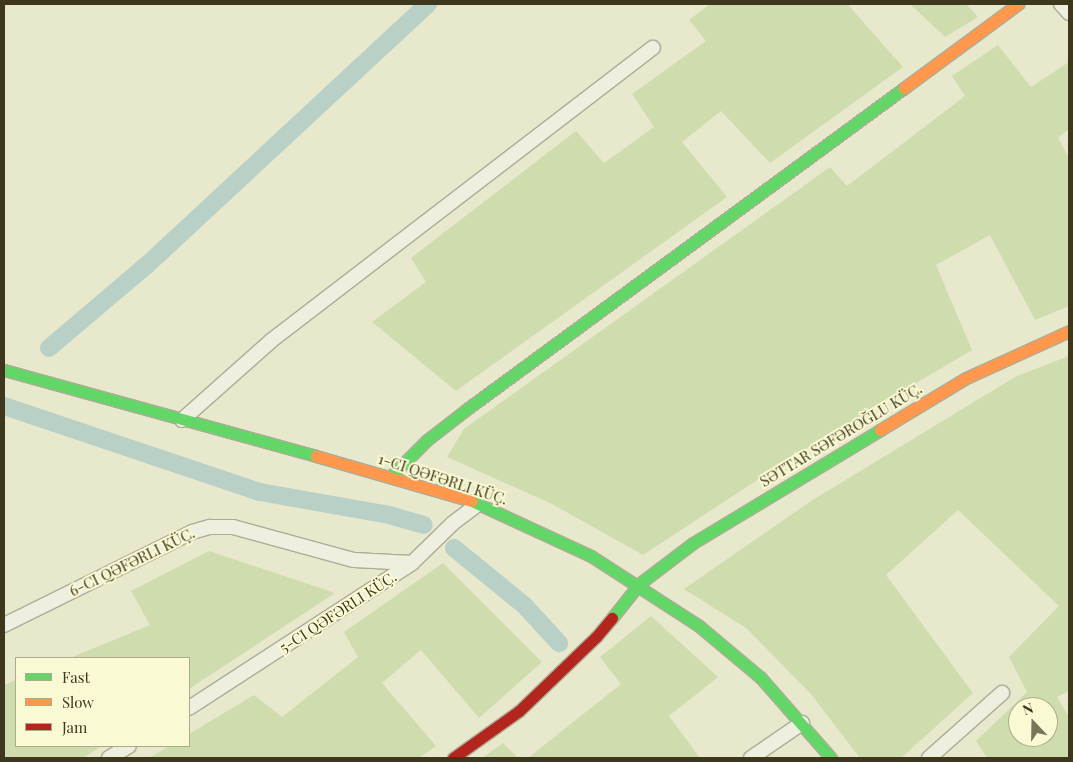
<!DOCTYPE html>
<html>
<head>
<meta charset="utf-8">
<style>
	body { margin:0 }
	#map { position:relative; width:1073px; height:762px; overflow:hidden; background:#e8e8cd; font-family:"Playfair Display",serif }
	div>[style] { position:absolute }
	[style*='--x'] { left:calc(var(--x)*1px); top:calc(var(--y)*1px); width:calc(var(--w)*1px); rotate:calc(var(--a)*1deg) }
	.green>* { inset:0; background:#cfdcae }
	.canal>* { height:18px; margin:-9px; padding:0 9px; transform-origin:9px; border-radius:9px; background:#b9d0c7 }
	.roads { filter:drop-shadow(1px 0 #adac97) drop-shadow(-1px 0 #adac97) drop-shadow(0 1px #adac97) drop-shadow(0 -1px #adac97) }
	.street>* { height:14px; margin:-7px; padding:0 7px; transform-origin:7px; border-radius:7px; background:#efefe0 }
	.fast>* { height:11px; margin:-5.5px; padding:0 5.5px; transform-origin:5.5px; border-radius:5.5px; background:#63d668 }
	.slow>* { height:11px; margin:-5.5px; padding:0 5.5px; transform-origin:5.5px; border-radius:5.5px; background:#ff974d }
	.jam>* { height:11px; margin:-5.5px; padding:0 5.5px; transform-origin:5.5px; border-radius:5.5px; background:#b3261e }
	span { translate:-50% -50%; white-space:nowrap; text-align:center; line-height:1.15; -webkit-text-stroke:4px #f9f9d3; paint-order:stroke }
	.street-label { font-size:15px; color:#3e361d }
	.frame { position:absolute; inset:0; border:5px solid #3e361d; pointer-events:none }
	.legend { position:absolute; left:15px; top:657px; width:175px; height:90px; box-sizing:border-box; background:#f9f9d3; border:1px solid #aeab8a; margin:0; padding:6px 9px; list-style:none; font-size:15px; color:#3e361d }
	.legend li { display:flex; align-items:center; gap:10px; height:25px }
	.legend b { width:25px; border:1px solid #aeab8a }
	.north { position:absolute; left:1008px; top:697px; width:50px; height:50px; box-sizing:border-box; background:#f9f9d3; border:1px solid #aeab8a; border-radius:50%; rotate:339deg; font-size:14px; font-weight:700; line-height:20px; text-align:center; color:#3e361d }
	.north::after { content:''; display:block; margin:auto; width:18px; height:22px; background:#7a745b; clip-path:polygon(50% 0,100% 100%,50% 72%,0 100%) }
</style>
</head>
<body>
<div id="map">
	<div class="green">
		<div style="clip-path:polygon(710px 4px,852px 4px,849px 6px,903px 67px,770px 163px,721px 111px,682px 142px,727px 197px,456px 391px,372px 322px,426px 282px,411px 258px,576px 131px,604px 163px,654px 127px,632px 94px,706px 41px,689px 20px)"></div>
		<div style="clip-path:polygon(910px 4px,966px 4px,978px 17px,945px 37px)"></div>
		<div style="clip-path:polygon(998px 45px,1031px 87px,1069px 62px,1069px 129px,1058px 138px,1069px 158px,1069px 306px,1035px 320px,990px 235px,936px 265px,972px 350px,803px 450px,643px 555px,552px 504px,447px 457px,464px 429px,830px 167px,847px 186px,965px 96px,952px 76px)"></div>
		<div style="clip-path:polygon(evenodd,1069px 356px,1069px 691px,1057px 697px,1069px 717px,1069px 758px,987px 758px,976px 741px,1027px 692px,1009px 657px,1059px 606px,958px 510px,886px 575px,973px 693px,901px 758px,860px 758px,810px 693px,746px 628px,684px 589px,811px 501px,1015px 377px,1069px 356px,1018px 707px,1048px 707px,1048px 737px,1018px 737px,1018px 707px)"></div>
		<div style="clip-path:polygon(209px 551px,335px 593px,189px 689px,189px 658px,70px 658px,150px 625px,131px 591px)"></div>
		<div style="clip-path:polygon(443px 563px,542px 662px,479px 718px,421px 650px,382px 683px,436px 746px,419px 758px,149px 758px,169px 746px,189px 746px,189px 734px,254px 695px,282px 717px,358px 657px,344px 632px)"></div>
		<div style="clip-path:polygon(651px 616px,718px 677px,669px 716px,700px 758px,528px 758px,621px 684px,600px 657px)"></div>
		<div style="clip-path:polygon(16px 680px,16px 746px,102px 746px,83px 758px,4px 758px,4px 685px)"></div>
		<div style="clip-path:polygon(503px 743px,518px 758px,482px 758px)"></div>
	</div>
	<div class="canal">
		<div style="--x:49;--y:348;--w:128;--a:-40.3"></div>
		<div style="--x:147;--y:265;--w:384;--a:-42.9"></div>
		<div style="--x:4;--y:406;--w:270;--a:18.6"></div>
		<div style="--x:260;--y:492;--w:131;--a:10.1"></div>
		<div style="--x:389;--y:515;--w:36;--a:16"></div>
		<div style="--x:454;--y:548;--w:90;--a:39.2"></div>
		<div style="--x:524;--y:605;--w:52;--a:47.4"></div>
	</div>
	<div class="roads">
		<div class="street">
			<div style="--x:1061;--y:4;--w:12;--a:48"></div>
			<div style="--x:182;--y:420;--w:120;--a:-41.6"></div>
			<div style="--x:272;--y:340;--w:480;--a:-37.5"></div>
			<div style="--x:4;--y:625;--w:210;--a:-26.3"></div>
			<div style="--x:192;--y:532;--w:19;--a:-16"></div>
			<div style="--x:210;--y:527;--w:23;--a:0"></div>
			<div style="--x:233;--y:527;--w:125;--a:15.3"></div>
			<div style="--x:354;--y:560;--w:58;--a:3"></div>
			<div style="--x:189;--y:708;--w:266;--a:-33"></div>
			<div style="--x:412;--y:563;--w:57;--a:-44.3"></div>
			<div style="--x:453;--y:523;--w:31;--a:-37"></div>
			<div style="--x:109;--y:758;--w:23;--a:-31"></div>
			<div style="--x:751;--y:758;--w:62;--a:-34.5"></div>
			<div style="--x:929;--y:758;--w:98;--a:-41.7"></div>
		</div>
		<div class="fast">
			<div style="--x:4;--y:370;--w:324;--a:15.4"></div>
			<div style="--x:391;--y:476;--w:51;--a:-45"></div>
			<div style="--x:427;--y:440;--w:51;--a:-37.8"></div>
			<div style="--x:467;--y:409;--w:542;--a:-36.3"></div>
			<div style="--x:472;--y:501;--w:131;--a:24.8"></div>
			<div style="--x:591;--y:556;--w:129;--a:32.9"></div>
			<div style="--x:699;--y:626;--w:81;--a:40"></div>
			<div style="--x:761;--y:678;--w:106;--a:48.8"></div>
			<div style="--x:612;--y:618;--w:43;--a:-51.5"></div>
			<div style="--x:639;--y:584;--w:68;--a:-37.2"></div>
			<div style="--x:693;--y:543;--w:218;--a:-31.1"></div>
		</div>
		<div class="slow">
			<div style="--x:904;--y:88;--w:142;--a:-36.4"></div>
			<div style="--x:880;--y:430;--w:100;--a:-31.2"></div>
			<div style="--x:966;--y:378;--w:113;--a:-24.5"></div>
			<div style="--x:316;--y:456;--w:162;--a:16.1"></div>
		</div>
		<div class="jam">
			<div style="--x:453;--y:758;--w:81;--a:-35.5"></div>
			<div style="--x:519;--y:711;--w:107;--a:-43.9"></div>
			<div style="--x:596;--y:637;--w:25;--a:-50"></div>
		</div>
	</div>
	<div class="street-label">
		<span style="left:841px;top:435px;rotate:-31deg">SƏTTAR SƏFƏROĞLU KÜÇ.</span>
		<span style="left:443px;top:479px;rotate:18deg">1-CI QƏFƏRLI KÜÇ.</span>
		<span style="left:132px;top:562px;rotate:-26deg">6-CI QƏFƏRLI KÜÇ.</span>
		<span style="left:338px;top:612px;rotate:-33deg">5-CI QƏFƏRLI KÜÇ.</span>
	</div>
	<div class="frame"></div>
	<ul class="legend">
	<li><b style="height:6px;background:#63d668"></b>Fast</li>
	<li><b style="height:6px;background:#ff974d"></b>Slow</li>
	<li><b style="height:6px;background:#b3261e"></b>Jam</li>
	</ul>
	<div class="north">N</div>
</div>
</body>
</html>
